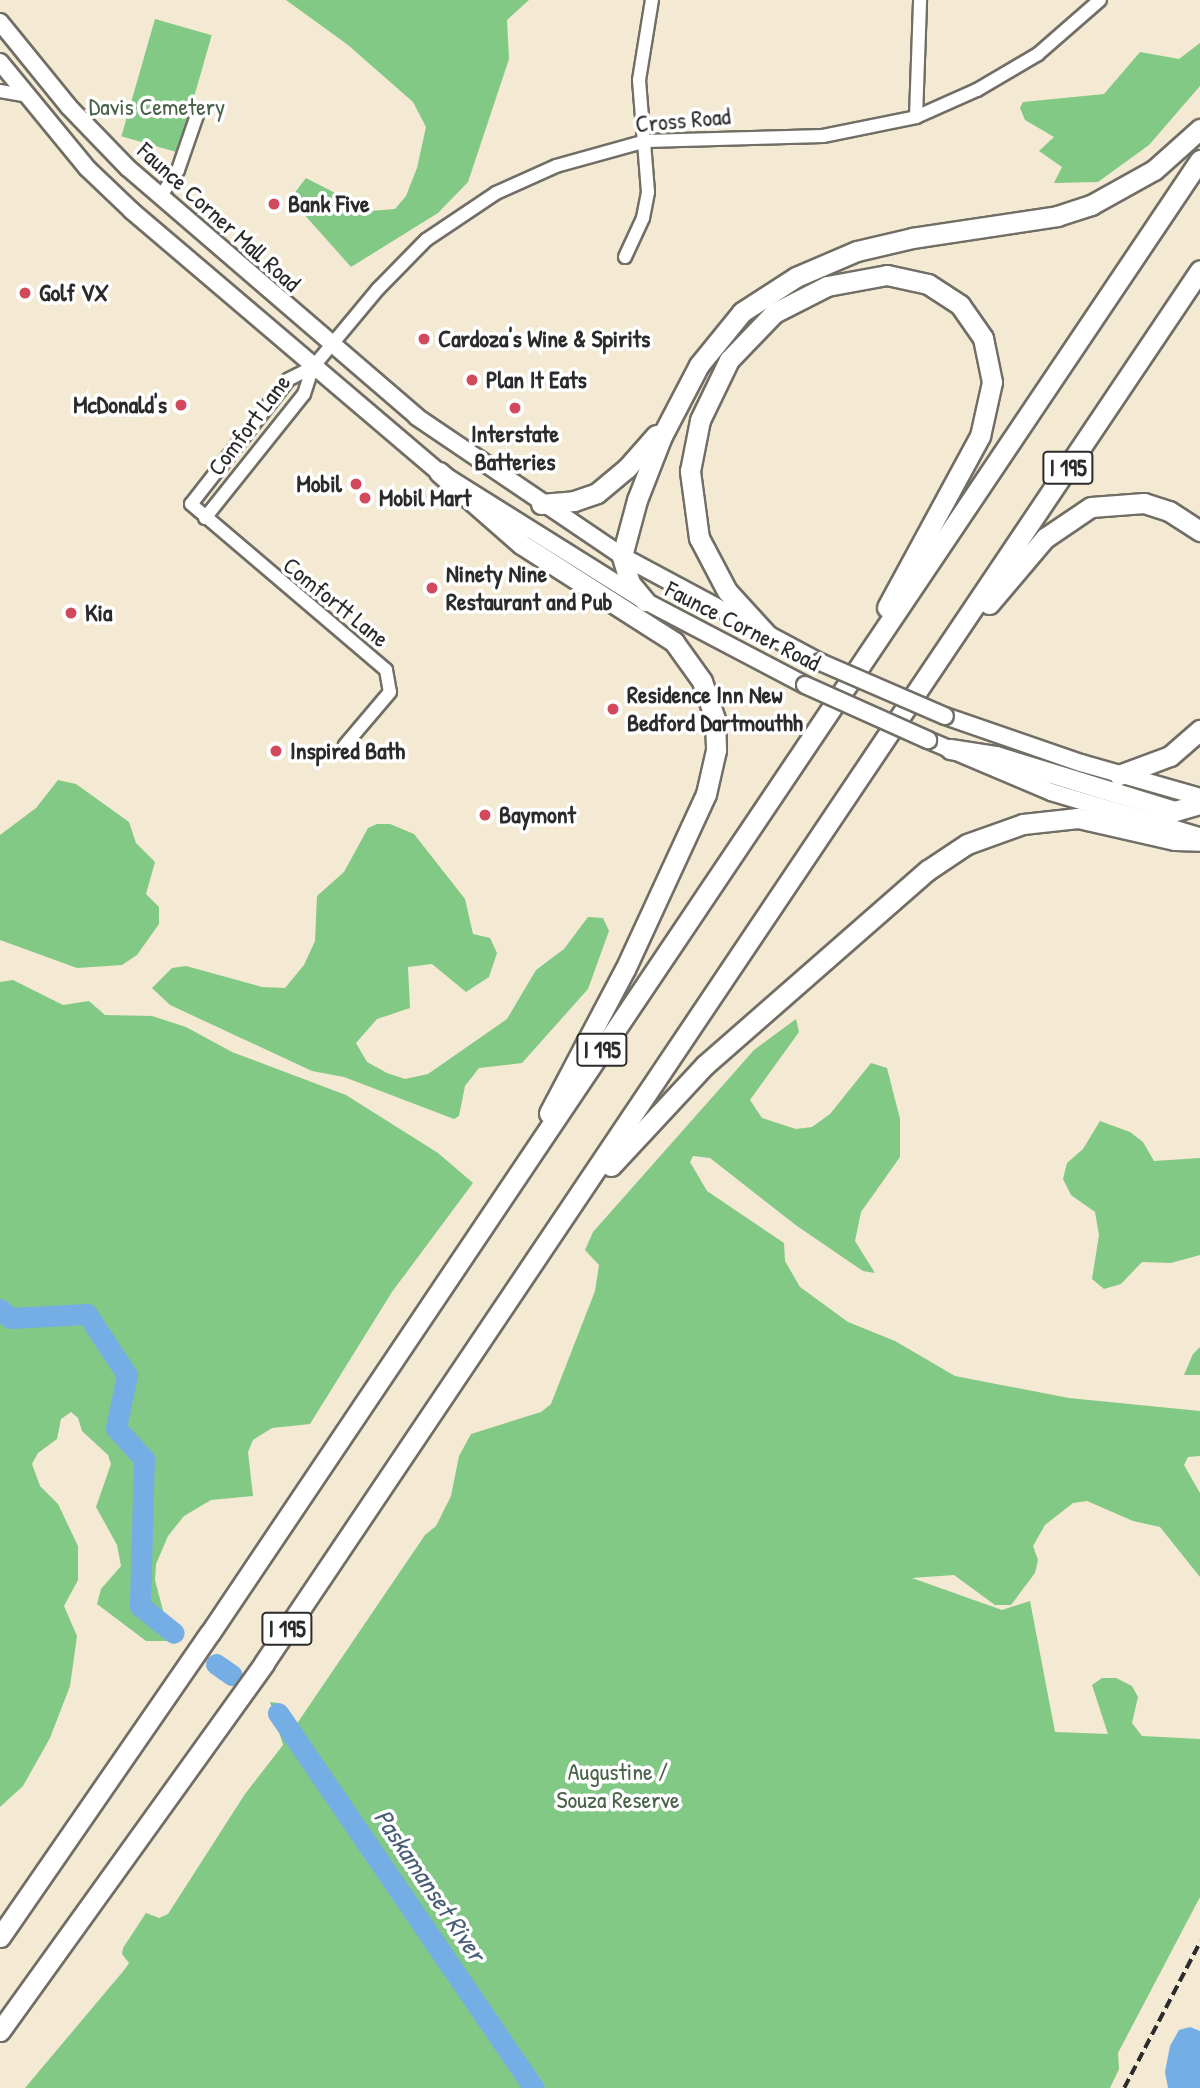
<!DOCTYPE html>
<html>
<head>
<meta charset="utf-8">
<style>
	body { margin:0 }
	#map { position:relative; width:1200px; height:2088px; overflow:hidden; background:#f4e9d3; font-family:"Patrick Hand",sans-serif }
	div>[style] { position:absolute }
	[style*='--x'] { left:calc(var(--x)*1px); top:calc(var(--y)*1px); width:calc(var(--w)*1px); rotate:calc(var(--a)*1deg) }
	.green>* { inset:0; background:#82c985; transform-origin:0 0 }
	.water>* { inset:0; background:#75aee5 }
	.river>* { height:21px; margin:-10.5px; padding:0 10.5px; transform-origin:10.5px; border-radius:10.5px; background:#75aee5 }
	.roads { filter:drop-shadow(2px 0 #716e66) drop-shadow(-2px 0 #716e66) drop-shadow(0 2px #716e66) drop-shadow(0 -2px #716e66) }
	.minor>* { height:12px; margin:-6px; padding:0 6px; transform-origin:6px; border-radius:6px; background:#fff }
	.major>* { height:16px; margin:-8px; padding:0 8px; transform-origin:8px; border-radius:8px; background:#fff }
	.highway>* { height:19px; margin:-9.5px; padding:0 9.5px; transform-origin:9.5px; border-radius:9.5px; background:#fff }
	.rail>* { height:3.5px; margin-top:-1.75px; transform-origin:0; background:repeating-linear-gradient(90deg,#2b2b2b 0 10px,transparent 0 15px) }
	.bridges { filter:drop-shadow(2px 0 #716e66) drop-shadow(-2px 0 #716e66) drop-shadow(0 2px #716e66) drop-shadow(0 -2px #716e66) }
	.major-bridge>* { height:16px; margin:-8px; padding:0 8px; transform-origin:8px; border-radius:8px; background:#fff }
	.dots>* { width:19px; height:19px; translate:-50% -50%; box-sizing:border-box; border:4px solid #fff; border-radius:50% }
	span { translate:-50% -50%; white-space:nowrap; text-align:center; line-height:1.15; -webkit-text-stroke:7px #fff; paint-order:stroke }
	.shield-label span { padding:2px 5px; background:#fff; border:2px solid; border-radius:5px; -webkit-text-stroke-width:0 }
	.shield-label { font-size:23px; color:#2b2b2b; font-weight:700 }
	.park-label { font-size:24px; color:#49624a }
	.street-label { font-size:24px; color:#2b2b2b }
	.poi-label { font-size:24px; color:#2b2b2b; font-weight:700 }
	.left { translate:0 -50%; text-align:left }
	.right { translate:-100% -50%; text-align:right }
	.water-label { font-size:26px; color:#495f75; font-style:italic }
</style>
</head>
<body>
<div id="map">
	<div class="green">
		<div style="clip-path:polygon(286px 0,529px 0,507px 20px,509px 59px,468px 182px,438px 213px,351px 267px,294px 203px,293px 195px,306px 178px,370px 211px,395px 209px,406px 196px,417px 168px,426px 127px,413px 102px,348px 45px)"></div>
		<div style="left:155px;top:19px;width:59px;height:122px;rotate:16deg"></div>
		<div style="clip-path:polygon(1200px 43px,1200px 86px,1149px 145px,1098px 182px,1054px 183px,1062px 167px,1039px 151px,1054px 137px,1025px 120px,1020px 108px,1023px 102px,1104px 94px,1140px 52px,1179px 59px)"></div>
		<div style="clip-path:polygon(58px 780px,76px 784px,129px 822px,136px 843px,155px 862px,146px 894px,159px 907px,159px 924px,137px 955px,122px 965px,77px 968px,0 940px,0 835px,36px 808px)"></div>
		<div style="clip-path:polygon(377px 824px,390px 824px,414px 834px,465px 899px,473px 934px,490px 938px,497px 953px,489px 977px,466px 992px,432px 964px,408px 967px,410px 1008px,377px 1019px,356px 1043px,367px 1062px,387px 1073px,405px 1079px,428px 1074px,507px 1019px,536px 970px,564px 949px,588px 917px,603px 918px,609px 931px,588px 989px,522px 1063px,479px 1068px,465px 1086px,459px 1116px,454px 1119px,344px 1077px,312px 1071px,170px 1005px,152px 988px,172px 968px,186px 966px,262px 987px,285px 988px,304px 965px,315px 941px,317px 896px,344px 872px,368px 828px)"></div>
		<div style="clip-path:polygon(13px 980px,63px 1005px,89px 1001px,105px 1015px,152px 1016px,186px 1027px,232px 1052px,346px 1095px,438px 1153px,473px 1183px,392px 1292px,310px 1424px,272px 1428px,253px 1440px,248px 1452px,253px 1496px,211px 1500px,184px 1516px,168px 1536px,156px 1564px,155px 1580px,171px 1641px,146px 1641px,97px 1604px,101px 1589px,121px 1566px,117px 1545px,96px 1507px,111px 1464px,108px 1455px,82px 1431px,78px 1418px,71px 1412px,61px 1419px,57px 1439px,38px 1453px,32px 1464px,40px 1486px,58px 1504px,78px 1546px,78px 1580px,64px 1606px,77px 1636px,70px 1686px,50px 1738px,23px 1786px,0 1807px,0 982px)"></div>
		<div style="clip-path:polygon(796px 1019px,799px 1032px,750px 1100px,762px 1118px,796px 1129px,812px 1127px,830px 1114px,871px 1063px,887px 1068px,900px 1119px,900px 1157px,861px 1212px,855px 1241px,875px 1273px,863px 1271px,797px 1226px,710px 1158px,693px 1156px,690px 1162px,707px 1191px,784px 1243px,785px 1261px,800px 1287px,848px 1322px,895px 1341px,955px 1376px,1069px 1398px,1200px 1411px,1200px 1456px,1188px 1457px,1184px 1465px,1200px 1493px,1200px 1577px,1160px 1527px,1133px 1521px,1087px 1501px,1073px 1503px,1045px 1525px,1033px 1546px,1038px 1560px,1035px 1573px,1011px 1605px,995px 1605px,954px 1575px,912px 1578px,1002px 1610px,1030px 1601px,1055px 1732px,1108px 1734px,1092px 1685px,1102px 1678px,1116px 1678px,1132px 1686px,1138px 1697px,1132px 1723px,1142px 1736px,1200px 1739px,1200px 1897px,1118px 2053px,1119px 2069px,1110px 2088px,25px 2088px,125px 1969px,129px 1963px,122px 1954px,123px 1948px,146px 1913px,159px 1918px,168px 1914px,245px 1794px,283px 1745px,270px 1702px,278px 1703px,296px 1725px,425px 1535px,436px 1526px,451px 1496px,459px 1456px,471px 1434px,541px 1412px,551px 1404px,595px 1291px,599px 1265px,585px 1250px,593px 1232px,754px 1050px)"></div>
		<div style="clip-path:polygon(1100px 1121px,1130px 1132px,1143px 1142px,1154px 1161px,1200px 1158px,1200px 1255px,1171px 1263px,1142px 1262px,1121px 1284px,1104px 1289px,1092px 1279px,1099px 1235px,1095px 1212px,1071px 1195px,1063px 1179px,1067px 1163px,1083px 1149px)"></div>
		<div style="clip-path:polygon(1200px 1347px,1200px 1375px,1184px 1375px,1193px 1354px)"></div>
	</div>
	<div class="water">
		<div style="clip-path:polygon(1190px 2027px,1200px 2031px,1200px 2088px,1168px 2088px,1165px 2072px,1170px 2046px,1179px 2030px)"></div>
	</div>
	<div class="river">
		<div style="--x:0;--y:1309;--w:13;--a:42"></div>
		<div style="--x:10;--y:1318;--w:77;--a:-3"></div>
		<div style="--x:87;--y:1314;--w:73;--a:56.7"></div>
		<div style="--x:127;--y:1375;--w:54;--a:101.7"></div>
		<div style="--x:116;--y:1428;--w:42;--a:47.9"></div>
		<div style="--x:144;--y:1459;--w:147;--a:91.6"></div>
		<div style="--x:140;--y:1606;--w:43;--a:38.5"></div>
		<div style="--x:216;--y:1664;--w:19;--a:35"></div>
		<div style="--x:278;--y:1713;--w:454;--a:55.7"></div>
	</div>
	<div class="roads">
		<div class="minor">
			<div style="--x:0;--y:91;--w:28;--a:10"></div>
			<div style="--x:916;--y:117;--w:117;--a:-88"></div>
			<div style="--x:160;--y:197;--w:32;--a:-56"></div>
			<div style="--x:178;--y:170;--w:58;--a:-70.9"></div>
			<div style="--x:625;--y:257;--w:43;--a:-65.2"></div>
			<div style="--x:643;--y:218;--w:26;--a:-79"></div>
			<div style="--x:648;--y:192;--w:112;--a:-94.6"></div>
			<div style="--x:639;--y:80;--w:81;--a:-80.8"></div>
			<div style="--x:313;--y:367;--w:28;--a:153"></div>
			<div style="--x:288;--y:380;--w:157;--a:128"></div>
			<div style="--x:191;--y:504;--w:256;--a:40.4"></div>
			<div style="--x:386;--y:670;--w:22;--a:80"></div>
			<div style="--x:390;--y:692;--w:70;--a:130.3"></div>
			<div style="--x:205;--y:518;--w:159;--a:-51.4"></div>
			<div style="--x:304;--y:394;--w:28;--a:-72"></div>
			<div style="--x:313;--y:367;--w:102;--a:-50.2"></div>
			<div style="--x:378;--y:289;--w:69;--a:-45.6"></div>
			<div style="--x:426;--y:240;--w:84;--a:-33.9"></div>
			<div style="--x:496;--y:193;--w:66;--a:-24.2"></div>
			<div style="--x:556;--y:166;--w:93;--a:-15.5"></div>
			<div style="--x:646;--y:141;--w:177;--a:-1.6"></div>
			<div style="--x:823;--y:136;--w:95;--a:-11.5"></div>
			<div style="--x:916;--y:117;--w:67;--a:-23.9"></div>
			<div style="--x:977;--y:90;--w:71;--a:-30.5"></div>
			<div style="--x:1038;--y:54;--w:82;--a:-41.1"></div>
		</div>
		<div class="major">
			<div style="--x:0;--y:22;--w:109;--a:50.9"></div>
			<div style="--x:69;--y:107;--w:85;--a:46"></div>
			<div style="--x:128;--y:168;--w:381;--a:40.7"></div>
			<div style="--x:417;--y:417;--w:248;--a:34.1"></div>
			<div style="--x:622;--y:556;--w:225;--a:28.2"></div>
			<div style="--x:0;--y:62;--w:137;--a:50.6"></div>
			<div style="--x:87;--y:168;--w:62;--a:43.7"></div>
			<div style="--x:132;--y:211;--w:403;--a:40.4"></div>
			<div style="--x:439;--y:472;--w:243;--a:32.1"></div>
			<div style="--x:645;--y:601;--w:181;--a:27.7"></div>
			<div style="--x:945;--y:716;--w:144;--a:19.1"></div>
			<div style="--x:1081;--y:763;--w:124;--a:15.9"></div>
			<div style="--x:928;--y:740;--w:134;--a:22.9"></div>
			<div style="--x:1051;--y:792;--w:154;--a:16.6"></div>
		</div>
		<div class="highway">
			<div style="--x:439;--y:472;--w:109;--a:41.3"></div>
			<div style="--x:521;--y:544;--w:182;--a:32.6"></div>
			<div style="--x:674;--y:642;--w:48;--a:54.3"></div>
			<div style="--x:702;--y:681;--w:40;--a:71.1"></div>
			<div style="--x:715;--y:719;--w:31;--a:88"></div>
			<div style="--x:716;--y:750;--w:45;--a:102.8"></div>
			<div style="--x:706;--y:794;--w:193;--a:114.8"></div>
			<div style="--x:625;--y:969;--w:163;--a:117.8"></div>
			<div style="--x:541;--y:504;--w:33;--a:-5"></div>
			<div style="--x:574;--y:501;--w:24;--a:-19"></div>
			<div style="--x:597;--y:493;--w:39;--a:-40"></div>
			<div style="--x:627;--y:468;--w:44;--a:-48.7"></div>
			<div style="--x:645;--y:601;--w:23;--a:-130"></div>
			<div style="--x:630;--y:583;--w:28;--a:-107"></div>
			<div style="--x:622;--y:556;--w:58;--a:-75"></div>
			<div style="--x:637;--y:500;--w:69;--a:-68.7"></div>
			<div style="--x:662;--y:436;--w:80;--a:-62.5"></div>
			<div style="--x:699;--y:365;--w:68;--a:-50.9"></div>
			<div style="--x:742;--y:312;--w:64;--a:-32.9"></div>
			<div style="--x:796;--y:277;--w:66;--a:-23.1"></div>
			<div style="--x:857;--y:251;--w:57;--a:-13.3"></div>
			<div style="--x:912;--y:238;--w:147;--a:-8.6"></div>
			<div style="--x:1057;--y:216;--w:36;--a:-18"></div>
			<div style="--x:1091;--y:205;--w:72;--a:-29.1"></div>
			<div style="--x:1154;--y:170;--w:62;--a:-41.7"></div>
			<div style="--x:989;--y:604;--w:87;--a:-49.7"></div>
			<div style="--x:1045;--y:538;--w:55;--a:-34"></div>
			<div style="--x:1091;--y:507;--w:53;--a:-4.3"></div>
			<div style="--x:1144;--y:503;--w:26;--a:18"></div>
			<div style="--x:1169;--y:511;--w:37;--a:33"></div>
			<div style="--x:769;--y:637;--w:62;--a:-132.4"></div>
			<div style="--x:727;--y:591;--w:60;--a:-117.8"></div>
			<div style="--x:699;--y:538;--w:68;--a:-97.7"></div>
			<div style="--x:690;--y:471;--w:52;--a:-78.9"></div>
			<div style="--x:700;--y:420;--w:67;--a:-64.2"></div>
			<div style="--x:729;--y:360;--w:65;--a:-46.2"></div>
			<div style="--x:774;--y:313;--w:59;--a:-27"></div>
			<div style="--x:827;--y:286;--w:61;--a:-10.4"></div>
			<div style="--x:887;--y:275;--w:42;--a:12.4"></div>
			<div style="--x:928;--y:284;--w:38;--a:33"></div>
			<div style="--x:960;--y:305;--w:40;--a:55.1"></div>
			<div style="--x:983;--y:338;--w:45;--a:78.4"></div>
			<div style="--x:992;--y:382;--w:55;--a:102.5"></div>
			<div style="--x:980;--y:436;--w:195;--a:118.5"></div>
			<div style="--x:950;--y:749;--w:47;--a:8.7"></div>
			<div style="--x:996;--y:756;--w:187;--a:17.1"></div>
			<div style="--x:1175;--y:811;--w:26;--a:-16"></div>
			<div style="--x:1119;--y:775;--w:54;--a:-20.4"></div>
			<div style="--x:1170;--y:756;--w:40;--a:-41"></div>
			<div style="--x:611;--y:1166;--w:138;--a:-47.1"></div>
			<div style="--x:705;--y:1065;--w:296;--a:-41.2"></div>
			<div style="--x:928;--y:870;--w:47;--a:-33.7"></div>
			<div style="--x:967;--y:844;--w:59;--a:-19.7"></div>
			<div style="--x:1023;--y:824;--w:55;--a:-6.2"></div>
			<div style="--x:1078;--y:818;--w:99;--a:12.8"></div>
			<div style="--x:1175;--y:840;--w:25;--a:2"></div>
			<div style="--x:0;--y:1937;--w:369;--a:-55.4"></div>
			<div style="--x:210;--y:1633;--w:1775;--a:-56.1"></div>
			<div style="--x:0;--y:2031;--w:453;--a:-54.3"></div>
			<div style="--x:264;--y:1663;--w:1678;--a:-56.1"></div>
		</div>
	</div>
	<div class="rail">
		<div style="--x:1124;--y:2088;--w:165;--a:-62.5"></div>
	</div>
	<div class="bridges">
		<div class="major-bridge">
			<div style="--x:820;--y:662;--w:136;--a:23.4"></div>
			<div style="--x:805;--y:685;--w:135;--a:24.1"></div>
		</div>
	</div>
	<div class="dots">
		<div style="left:274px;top:204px;background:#d1495b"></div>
		<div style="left:25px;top:293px;background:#d1495b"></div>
		<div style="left:424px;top:339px;background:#d1495b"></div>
		<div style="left:472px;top:380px;background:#d1495b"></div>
		<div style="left:181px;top:405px;background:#d1495b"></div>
		<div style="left:515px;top:408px;background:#d1495b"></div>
		<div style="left:356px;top:484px;background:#d1495b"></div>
		<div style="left:365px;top:498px;background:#d1495b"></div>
		<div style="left:432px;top:588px;background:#d1495b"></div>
		<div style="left:71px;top:613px;background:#d1495b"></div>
		<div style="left:613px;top:709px;background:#d1495b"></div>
		<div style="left:276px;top:751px;background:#d1495b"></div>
		<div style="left:485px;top:815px;background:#d1495b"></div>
	</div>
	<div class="shield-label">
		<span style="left:1068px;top:468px">I 195</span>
		<span style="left:602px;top:1050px">I 195</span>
		<span style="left:287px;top:1629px">I 195</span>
	</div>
	<div class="park-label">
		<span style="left:157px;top:107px">Davis Cemetery</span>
		<span style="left:618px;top:1786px">Augustine /<br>Souza Reserve</span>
	</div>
	<div class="street-label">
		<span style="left:683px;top:120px;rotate:-5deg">Cross Road</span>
		<span style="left:219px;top:217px;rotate:42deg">Faunce Corner Mall Road</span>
		<span style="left:249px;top:425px;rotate:-53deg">Comfort Lane</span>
		<span style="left:336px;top:602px;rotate:39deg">Comfortt Lane</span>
		<span style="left:743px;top:626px;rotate:27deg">Faunce Corner Road</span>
	</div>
	<div class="poi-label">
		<span class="left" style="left:288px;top:204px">Bank Five</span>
		<span class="left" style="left:39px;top:293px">Golf VX</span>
		<span class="left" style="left:438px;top:339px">Cardoza's Wine &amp; Spirits</span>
		<span class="left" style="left:486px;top:380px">Plan It Eats</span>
		<span class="right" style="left:167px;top:405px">McDonald's</span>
		<span style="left:515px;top:448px">Interstate<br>Batteries</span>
		<span class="right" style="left:342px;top:484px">Mobil</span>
		<span class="left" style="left:379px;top:498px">Mobil Mart</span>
		<span class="left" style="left:446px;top:588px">Ninety Nine<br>Restaurant and Pub</span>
		<span class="left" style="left:85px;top:613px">Kia</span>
		<span class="left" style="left:627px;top:709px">Residence Inn New<br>Bedford Dartmouthh</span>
		<span class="left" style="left:290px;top:751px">Inspired Bath</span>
		<span class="left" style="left:499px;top:815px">Baymont</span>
	</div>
	<div class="water-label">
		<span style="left:430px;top:1885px;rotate:56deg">Paskamanset River</span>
	</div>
</div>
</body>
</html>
